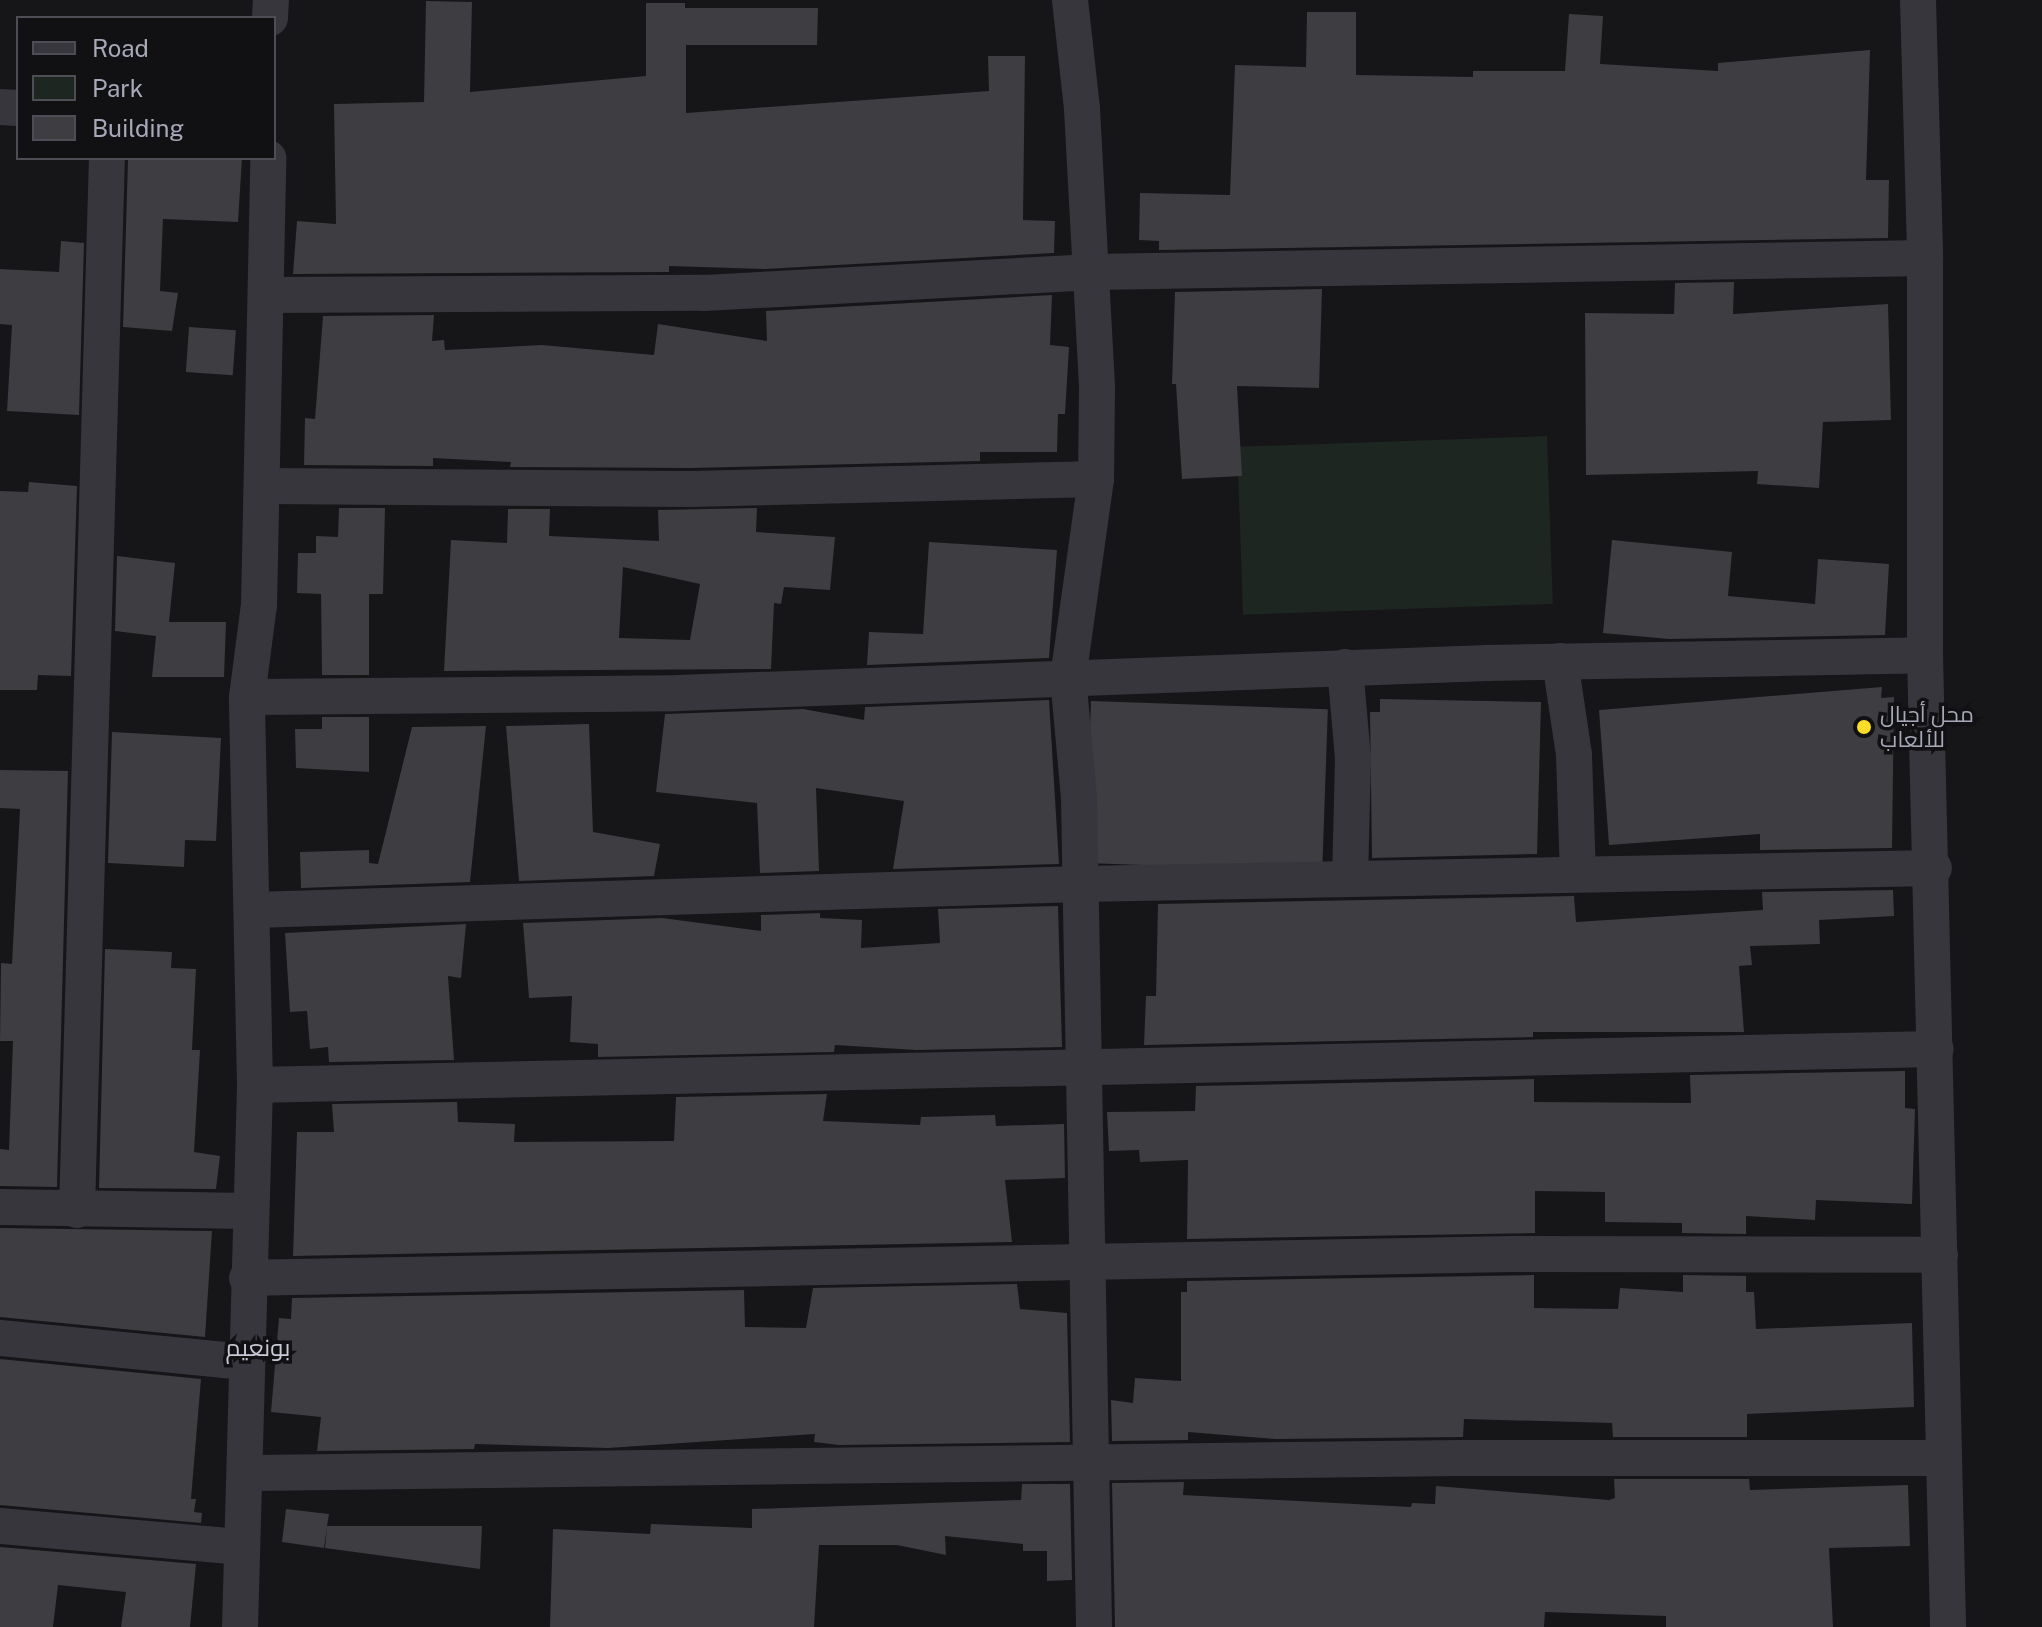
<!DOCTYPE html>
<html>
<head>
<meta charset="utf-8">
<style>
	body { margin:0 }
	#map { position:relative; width:2042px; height:1627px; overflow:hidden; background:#161518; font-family:"Public Sans",Cairo,sans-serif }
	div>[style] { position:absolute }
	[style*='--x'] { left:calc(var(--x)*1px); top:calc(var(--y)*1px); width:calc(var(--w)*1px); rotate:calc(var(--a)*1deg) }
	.green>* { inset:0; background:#1d2620; transform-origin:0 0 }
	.building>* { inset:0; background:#3d3d42; transform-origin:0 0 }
	.street>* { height:36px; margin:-18px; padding:0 18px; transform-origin:18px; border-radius:18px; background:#37363d }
	.dots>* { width:22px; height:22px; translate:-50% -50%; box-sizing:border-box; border:4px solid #111013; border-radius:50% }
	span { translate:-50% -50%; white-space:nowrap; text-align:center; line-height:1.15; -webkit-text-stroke:7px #111013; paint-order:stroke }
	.poi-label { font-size:22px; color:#a7a9b8 }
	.left { translate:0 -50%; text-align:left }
	.neighbourhood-label { font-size:24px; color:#c8c9d4 }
	.legend { position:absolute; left:16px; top:16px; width:260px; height:144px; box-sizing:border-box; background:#111013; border:2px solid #4d4d55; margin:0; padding:10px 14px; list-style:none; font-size:24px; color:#a7a9b8 }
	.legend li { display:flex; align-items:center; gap:16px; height:40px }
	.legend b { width:40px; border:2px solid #4d4d55 }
</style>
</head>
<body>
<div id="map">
	<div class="green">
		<div style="left:1547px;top:436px;width:168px;height:310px;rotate:88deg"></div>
	</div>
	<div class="building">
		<div style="clip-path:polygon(426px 1px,472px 2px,470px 92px,646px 76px,646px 3px,685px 3px,685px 8px,818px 8px,817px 45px,686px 45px,686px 113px,989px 91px,988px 56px,1025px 56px,1023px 220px,1055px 221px,1054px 253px,765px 269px,669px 266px,669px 272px,293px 274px,297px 221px,336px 224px,334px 104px,424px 102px)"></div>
		<div style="clip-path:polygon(1307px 12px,1356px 12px,1356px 75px,1473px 77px,1473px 71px,1565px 71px,1569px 14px,1603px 16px,1600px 64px,1718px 71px,1718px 63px,1870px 50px,1866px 180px,1889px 180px,1888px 238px,1159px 250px,1159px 241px,1139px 240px,1140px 193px,1230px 195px,1235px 65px,1306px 67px)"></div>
		<div style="clip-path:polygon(242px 158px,238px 222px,163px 219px,160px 291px,178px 293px,172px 331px,123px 327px,128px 159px)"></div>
		<div style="clip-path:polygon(61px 241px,84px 243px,79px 415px,7px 411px,12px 325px,0 324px,0 269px,59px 272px)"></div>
		<div style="clip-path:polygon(1734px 282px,1733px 314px,1888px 304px,1891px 420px,1823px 422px,1819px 488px,1757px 484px,1758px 471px,1586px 475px,1585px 313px,1674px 314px,1675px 283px)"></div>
		<div style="clip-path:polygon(1322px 289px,1319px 388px,1237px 386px,1242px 476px,1182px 479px,1176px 384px,1172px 384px,1175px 292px)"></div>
		<div style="clip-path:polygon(1052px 295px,1050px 345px,1069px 347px,1065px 414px,1058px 414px,1057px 452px,980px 452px,980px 461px,691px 468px,510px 467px,511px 462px,433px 458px,433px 466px,304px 465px,305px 418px,315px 419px,323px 316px,434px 315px,432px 341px,444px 340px,445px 350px,542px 345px,654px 355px,658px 324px,767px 341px,766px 311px)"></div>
		<div style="left:189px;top:327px;width:47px;height:45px;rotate:4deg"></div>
		<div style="clip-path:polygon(29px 482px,77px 486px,71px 676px,38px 675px,37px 690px,0 690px,0 491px,28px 492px)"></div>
		<div style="clip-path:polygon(339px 508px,385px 508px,383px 594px,369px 594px,369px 675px,322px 675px,321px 594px,297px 593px,298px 553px,316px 553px,316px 536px,338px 537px)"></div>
		<div style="clip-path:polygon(evenodd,757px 508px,756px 532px,835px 537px,830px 590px,784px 587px,781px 604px,774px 603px,771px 669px,444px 671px,451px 540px,507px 543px,508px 509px,550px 509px,549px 536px,659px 541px,658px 510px,757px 508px,623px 567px,700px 584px,690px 640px,619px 638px,623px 567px)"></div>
		<div style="clip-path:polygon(1612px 540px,1732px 552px,1728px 596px,1815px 604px,1818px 559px,1889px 564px,1885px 635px,1669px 639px,1603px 633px)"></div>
		<div style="clip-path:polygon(929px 542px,1057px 550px,1049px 658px,867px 665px,869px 632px,923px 634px)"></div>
		<div style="clip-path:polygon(117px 556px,175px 563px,169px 622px,226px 622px,224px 677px,152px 677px,156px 636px,115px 631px)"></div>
		<div style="clip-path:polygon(1882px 687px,1881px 698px,1894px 697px,1892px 848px,1760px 850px,1760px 834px,1609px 845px,1599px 710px)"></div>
		<div style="clip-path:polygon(1380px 699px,1541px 702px,1537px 854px,1372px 858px,1370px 712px,1380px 712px)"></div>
		<div style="clip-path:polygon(1049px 700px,1059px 864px,893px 869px,904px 801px,816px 788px,819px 871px,760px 873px,757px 803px,656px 792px,665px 714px,803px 709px,864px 720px,865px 707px)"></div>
		<div style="left:1091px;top:701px;width:237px;height:162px;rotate:2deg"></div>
		<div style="clip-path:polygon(322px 717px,369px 717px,369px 772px,296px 768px,295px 729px,322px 729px)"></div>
		<div style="clip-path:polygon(589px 724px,593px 832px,660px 844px,654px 876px,519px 881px,506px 726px)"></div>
		<div style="clip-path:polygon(486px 726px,470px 882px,301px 888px,300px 852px,369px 850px,369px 863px,378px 864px,412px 727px)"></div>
		<div style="clip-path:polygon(112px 732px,221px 738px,216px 841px,185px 840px,184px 867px,108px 863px)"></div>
		<div style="clip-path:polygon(0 770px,68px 771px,57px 1187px,0 1186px,0 1149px,9px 1150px,13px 1041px,0 1041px,1px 963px,12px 964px,20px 809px,0 808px)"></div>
		<div style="clip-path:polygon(1893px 890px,1894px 916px,1819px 920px,1820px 944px,1750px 946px,1752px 965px,1739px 966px,1744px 1032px,1533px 1032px,1533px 1037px,1144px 1045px,1146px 996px,1156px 996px,1158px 904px,1574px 896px,1576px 922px,1763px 910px,1762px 892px)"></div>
		<div style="clip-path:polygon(1058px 906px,1062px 1047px,916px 1050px,835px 1045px,834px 1052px,598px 1057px,598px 1044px,570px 1042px,572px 996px,529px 998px,523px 923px,662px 918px,761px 931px,761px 915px,820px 913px,820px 918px,862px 920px,861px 948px,940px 943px,938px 909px)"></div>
		<div style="clip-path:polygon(466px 924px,461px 978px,448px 976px,454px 1060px,329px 1062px,328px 1047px,310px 1049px,307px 1011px,290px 1012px,285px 933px)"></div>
		<div style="clip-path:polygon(105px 949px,172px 952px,171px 968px,196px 969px,192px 1050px,200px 1050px,194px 1152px,220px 1156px,216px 1189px,99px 1188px)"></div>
		<div style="clip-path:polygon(1905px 1071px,1905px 1108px,1915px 1109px,1912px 1204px,1816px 1200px,1815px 1220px,1746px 1216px,1746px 1234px,1682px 1233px,1682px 1223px,1605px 1222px,1605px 1192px,1535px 1191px,1535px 1233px,1187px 1239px,1188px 1160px,1140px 1162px,1139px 1150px,1109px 1151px,1107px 1112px,1195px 1111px,1196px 1086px,1534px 1079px,1534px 1102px,1691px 1103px,1690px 1075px)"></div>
		<div style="clip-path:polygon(827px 1094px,823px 1121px,920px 1125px,921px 1117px,995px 1115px,996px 1126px,1064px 1124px,1065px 1178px,1005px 1180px,1012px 1242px,293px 1256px,297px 1132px,334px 1132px,332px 1104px,457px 1102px,458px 1122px,515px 1124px,514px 1142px,674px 1141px,676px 1097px)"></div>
		<div style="clip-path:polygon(0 1228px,212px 1231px,205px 1337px,0 1317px)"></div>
		<div style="clip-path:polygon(1534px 1275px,1534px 1308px,1618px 1309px,1620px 1288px,1683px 1292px,1683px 1275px,1746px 1276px,1746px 1292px,1754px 1292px,1756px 1329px,1912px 1323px,1914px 1407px,1747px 1414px,1747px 1437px,1613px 1437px,1612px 1423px,1464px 1419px,1463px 1437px,1276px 1439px,1188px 1432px,1188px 1440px,1112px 1441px,1111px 1400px,1133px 1403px,1135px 1378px,1181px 1381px,1181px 1292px,1187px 1292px,1187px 1281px)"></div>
		<div style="clip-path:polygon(1017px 1284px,1020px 1309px,1067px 1313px,1070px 1442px,839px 1445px,814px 1442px,815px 1434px,608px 1448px,475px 1444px,474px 1449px,317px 1451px,321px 1417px,271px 1412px,279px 1318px,291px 1319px,292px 1298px,744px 1290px,745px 1327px,806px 1328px,813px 1288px)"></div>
		<div style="clip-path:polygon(0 1359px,201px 1379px,191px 1499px,196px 1499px,194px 1512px,202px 1513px,201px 1523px,0 1505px)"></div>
		<div style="clip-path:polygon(1614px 1479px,1749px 1479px,1750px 1490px,1908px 1485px,1910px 1546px,1829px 1548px,1833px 1627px,1666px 1627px,1666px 1616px,1545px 1612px,1544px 1627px,1115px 1627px,1112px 1483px,1184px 1482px,1183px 1495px,1411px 1507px,1412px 1503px,1435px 1504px,1436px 1486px,1609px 1500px,1615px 1498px)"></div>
		<div style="clip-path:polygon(1022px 1484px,1070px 1484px,1072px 1580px,1047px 1581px,1047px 1551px,1023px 1551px,1023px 1544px,945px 1536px,946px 1555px,897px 1545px,819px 1545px,814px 1627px,550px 1627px,553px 1529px,650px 1534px,651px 1524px,752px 1528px,752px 1509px,1021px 1500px)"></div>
		<div style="clip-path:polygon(286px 1509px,329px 1514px,327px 1526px,482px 1526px,480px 1569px,325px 1548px,327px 1527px,324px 1548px,282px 1542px)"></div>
		<div style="clip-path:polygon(0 1547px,196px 1564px,190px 1627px,121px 1627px,126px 1592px,58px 1585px,53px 1627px,0 1627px)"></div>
	</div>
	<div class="street">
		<div style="--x:1070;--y:0;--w:110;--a:83.7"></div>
		<div style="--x:1082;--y:109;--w:280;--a:86.9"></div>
		<div style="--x:1097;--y:389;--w:90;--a:90.6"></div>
		<div style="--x:1096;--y:479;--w:200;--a:98"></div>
		<div style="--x:1068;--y:677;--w:121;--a:84.8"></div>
		<div style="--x:1079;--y:798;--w:829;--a:88.96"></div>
		<div style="--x:1918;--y:0;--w:258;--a:88.4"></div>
		<div style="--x:1925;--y:258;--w:397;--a:90"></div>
		<div style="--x:1925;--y:655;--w:972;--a:88.64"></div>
		<div style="--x:270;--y:18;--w:18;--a:-87"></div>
		<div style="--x:0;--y:107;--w:18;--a:3"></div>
		<div style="--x:267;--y:295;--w:437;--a:-0.3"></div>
		<div style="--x:704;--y:293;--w:390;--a:-3.1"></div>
		<div style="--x:1093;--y:272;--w:832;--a:-0.96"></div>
		<div style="--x:262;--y:486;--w:429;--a:0.4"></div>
		<div style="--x:691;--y:489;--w:405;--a:-1.4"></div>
		<div style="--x:1560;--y:661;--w:95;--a:81.5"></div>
		<div style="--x:1574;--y:755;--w:119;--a:88.1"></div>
		<div style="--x:1345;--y:667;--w:91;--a:85"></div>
		<div style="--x:1353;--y:758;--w:120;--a:91.4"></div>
		<div style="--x:247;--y:697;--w:431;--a:-0.5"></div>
		<div style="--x:678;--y:693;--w:810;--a:-2.12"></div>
		<div style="--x:1487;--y:663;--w:438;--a:-1"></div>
		<div style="--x:254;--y:910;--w:826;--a:-1.8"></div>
		<div style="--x:1080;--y:884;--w:854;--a:-1.07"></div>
		<div style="--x:255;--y:1085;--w:1681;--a:-1.23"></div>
		<div style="--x:0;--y:1207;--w:248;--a:0.9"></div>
		<div style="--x:77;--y:1210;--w:1052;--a:-88.37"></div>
		<div style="--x:247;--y:1278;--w:1265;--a:-1.09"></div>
		<div style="--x:1512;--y:1254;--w:428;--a:0.1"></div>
		<div style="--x:0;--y:1338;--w:246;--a:5.6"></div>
		<div style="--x:245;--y:1473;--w:1215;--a:-0.71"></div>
		<div style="--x:1460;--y:1458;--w:484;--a:0"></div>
		<div style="--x:0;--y:1526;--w:240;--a:5"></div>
		<div style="--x:240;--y:1627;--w:542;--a:-88.41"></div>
		<div style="--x:255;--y:1085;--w:388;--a:-91.2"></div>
		<div style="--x:247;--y:697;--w:93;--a:-82.6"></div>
		<div style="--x:259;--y:605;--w:447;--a:-88.8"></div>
	</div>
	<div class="dots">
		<div style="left:1864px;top:727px;background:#fcde29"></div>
	</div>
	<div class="poi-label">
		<span class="left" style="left:1880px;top:727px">محل أجيال<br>للألعاب</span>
	</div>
	<div class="neighbourhood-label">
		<span style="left:258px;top:1348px">بونعيم</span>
	</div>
	<ul class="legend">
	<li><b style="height:10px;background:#37363d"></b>Road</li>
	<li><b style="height:22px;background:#1d2620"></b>Park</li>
	<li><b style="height:22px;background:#3d3d42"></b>Building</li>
	</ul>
</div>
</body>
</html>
